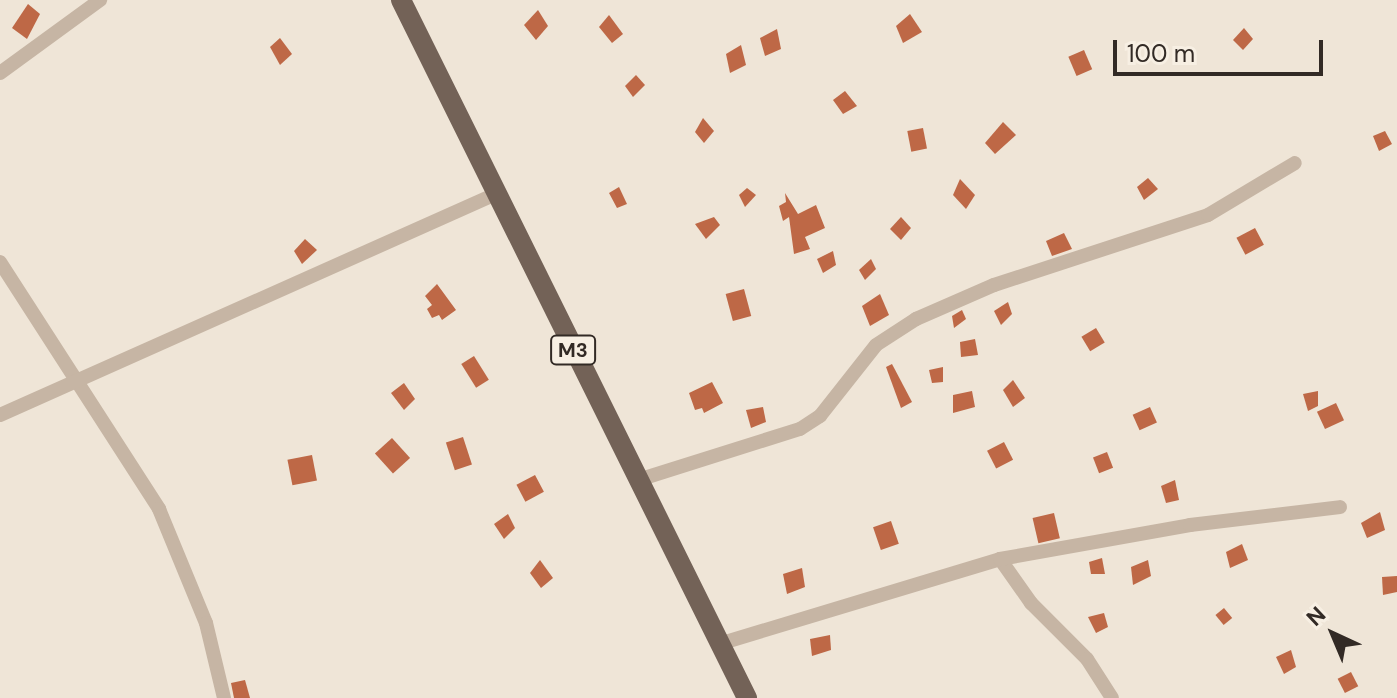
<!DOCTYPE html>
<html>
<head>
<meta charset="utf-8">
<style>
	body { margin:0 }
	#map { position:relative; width:1397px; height:698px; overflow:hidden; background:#efe5d7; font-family:"DM Sans",sans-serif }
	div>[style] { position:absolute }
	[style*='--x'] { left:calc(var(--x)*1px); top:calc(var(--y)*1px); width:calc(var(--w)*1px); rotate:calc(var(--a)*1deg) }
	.building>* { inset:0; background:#be6846; transform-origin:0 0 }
	.street>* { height:14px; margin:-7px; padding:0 7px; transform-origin:7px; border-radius:7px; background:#c6b5a4 }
	.primary>* { height:20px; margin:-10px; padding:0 10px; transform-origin:10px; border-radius:10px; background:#736257 }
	span { translate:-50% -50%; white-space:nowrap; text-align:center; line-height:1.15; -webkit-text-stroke:6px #f7efe3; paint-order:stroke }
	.shield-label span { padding:2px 6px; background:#f7efe3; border:2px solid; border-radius:6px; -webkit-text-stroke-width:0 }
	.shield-label { font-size:20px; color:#322a25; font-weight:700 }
	.north { position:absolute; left:1293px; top:594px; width:80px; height:80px; -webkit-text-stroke:6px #f7efe3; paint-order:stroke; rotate:316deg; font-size:22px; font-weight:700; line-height:32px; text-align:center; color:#322a25 }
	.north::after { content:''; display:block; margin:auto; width:28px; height:36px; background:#322a25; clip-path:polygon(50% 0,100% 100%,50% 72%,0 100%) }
	.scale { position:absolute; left:1113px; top:40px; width:210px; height:36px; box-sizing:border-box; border:4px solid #322a25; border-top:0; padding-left:10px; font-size:24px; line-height:28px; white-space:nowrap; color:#322a25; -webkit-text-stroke:6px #f7efe3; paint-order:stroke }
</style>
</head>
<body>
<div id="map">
	<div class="building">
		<div style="clip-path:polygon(28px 4px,40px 14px,27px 39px,12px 28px)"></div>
		<div style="clip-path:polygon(538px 10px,548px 26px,536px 40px,524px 25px)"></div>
		<div style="clip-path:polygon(910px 14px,922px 32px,903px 43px,896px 26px)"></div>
		<div style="clip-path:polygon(609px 15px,623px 34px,612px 43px,599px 27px)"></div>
		<div style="clip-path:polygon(1244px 28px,1253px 39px,1243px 50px,1233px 40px)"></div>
		<div style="clip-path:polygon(777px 29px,781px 49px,765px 56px,760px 38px)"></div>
		<div style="clip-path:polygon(280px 38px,292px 54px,280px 65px,270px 47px)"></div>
		<div style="clip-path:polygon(741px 45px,746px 65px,730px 73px,726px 54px)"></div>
		<div style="left:1084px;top:50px;width:21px;height:17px;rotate:67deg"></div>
		<div style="clip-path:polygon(636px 75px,645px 85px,633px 97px,625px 86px)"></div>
		<div style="clip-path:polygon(845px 91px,857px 106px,843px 114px,833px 100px)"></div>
		<div style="clip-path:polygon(703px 118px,714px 131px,704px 143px,695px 132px)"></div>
		<div style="clip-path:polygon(1003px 122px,1016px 135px,995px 154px,985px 143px)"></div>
		<div style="left:923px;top:128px;width:21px;height:16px;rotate:79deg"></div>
		<div style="clip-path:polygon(1385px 131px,1392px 144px,1379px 151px,1373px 136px)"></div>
		<div style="clip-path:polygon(1148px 178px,1158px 189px,1144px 200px,1137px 187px)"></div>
		<div style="clip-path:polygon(960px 179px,975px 195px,966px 209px,953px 195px)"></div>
		<div style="clip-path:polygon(619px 187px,627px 204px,617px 208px,609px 193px)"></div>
		<div style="clip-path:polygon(747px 188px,756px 195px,745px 207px,739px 195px)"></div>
		<div style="clip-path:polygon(785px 193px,798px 214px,816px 205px,825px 228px,805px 237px,810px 249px,794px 254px,789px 217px,783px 221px,779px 206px,786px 202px)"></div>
		<div style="clip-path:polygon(714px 217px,720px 225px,706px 239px,695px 224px)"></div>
		<div style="clip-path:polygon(901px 217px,911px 228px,901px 240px,890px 229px)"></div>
		<div style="left:1255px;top:228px;width:19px;height:21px;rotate:62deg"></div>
		<div style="clip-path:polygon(1064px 233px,1072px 249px,1052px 256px,1046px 241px)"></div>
		<div style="clip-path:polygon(305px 239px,317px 250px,302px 264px,294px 251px)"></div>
		<div style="clip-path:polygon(833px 251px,836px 265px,823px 273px,817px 259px)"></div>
		<div style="clip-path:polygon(871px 259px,876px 269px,865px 280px,859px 270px)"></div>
		<div style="clip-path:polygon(437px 284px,456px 310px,442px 320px,439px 315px,432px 318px,427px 309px,432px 305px,425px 296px)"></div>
		<div style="left:744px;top:289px;width:28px;height:19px;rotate:75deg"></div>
		<div style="clip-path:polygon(880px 294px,889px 315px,870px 326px,862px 306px)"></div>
		<div style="clip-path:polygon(1008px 302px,1012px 314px,1001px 325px,994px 311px)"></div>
		<div style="clip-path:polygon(962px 310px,966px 319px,954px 328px,952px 316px)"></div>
		<div style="left:1096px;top:328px;width:17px;height:17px;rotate:59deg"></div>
		<div style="clip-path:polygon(975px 339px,978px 355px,961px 357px,960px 342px)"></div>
		<div style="left:474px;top:356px;width:28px;height:15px;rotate:58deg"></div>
		<div style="clip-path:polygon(892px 364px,912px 402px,901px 408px,886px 367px)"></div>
		<div style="clip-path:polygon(943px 367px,943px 382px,932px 383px,929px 370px)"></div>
		<div style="clip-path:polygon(1013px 380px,1025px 398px,1013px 407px,1003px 390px)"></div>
		<div style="clip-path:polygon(712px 382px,723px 403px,704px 413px,702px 408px,695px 410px,689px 393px)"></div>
		<div style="clip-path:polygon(404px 383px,415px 399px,404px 410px,391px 393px)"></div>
		<div style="clip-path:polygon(972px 391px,975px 407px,953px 413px,953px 395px)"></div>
		<div style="clip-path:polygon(1318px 391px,1318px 406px,1308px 411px,1303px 394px)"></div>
		<div style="left:1336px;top:403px;width:19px;height:21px;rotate:65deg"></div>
		<div style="clip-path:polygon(763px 407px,766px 422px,751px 428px,746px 410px)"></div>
		<div style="left:1150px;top:407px;width:17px;height:19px;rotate:66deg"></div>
		<div style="left:463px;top:437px;width:29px;height:18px;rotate:72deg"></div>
		<div style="left:392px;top:438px;width:27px;height:23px;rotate:48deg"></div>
		<div style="left:1004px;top:442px;width:20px;height:19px;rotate:63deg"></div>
		<div style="left:1107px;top:452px;width:17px;height:15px;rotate:69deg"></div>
		<div style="left:312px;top:455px;width:26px;height:25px;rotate:79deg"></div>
		<div style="left:535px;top:475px;width:19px;height:21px;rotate:62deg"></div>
		<div style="clip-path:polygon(1175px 480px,1179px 500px,1166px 503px,1161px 486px)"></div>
		<div style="clip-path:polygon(1380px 512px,1385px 530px,1367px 538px,1361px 523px)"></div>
		<div style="left:1054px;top:513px;width:26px;height:22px;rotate:77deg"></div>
		<div style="clip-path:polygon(508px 514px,515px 528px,504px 539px,494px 524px)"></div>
		<div style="left:891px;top:521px;width:24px;height:19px;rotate:71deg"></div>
		<div style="clip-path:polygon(1242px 544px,1248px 560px,1230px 568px,1226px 552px)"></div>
		<div style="clip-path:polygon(1102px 558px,1105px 574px,1091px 574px,1089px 562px)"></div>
		<div style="clip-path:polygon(540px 560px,553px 578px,541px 588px,530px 573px)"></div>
		<div style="clip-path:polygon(1148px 560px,1151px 576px,1133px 585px,1131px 567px)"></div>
		<div style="clip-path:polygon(802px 568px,805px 587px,787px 594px,783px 574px)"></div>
		<div style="clip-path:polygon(1397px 576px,1397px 592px,1383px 595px,1382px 577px)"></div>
		<div style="left:1224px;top:608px;width:13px;height:11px;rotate:51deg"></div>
		<div style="clip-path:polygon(1104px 613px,1108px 627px,1096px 633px,1088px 617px)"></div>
		<div style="clip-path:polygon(830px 635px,831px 650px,812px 656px,810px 639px)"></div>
		<div style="clip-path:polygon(1291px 650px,1296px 667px,1284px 674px,1276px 657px)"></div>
		<div style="left:1351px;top:672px;width:16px;height:15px;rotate:63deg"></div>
		<div style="clip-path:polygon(245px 680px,250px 698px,234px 698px,231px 683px)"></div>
	</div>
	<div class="street">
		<div style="--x:0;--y:73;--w:124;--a:-36.1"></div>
		<div style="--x:0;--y:262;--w:294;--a:57.2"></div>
		<div style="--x:159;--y:509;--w:123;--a:67.6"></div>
		<div style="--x:206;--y:623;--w:77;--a:76.5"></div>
		<div style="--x:0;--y:415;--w:543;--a:-24.02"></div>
		<div style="--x:638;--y:480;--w:170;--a:-17.5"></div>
		<div style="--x:800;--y:429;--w:24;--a:-33"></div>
		<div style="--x:820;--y:416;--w:90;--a:-51.7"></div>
		<div style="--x:876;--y:345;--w:48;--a:-33"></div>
		<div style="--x:916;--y:319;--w:85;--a:-23.6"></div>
		<div style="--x:994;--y:285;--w:225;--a:-18.1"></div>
		<div style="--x:1208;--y:215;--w:101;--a:-30.9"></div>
		<div style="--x:1000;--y:559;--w:54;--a:54.8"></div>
		<div style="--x:1031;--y:603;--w:79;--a:45"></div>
		<div style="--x:1087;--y:659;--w:46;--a:57.3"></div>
		<div style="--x:719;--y:644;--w:294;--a:-16.8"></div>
		<div style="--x:1000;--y:559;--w:193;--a:-10.1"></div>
		<div style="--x:1190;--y:525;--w:151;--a:-6.8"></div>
	</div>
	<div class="primary">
		<div style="--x:401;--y:0;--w:779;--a:63.63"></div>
	</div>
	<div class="shield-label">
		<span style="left:573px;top:350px">M3</span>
	</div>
	<div class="north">N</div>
	<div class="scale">100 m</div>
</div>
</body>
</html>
